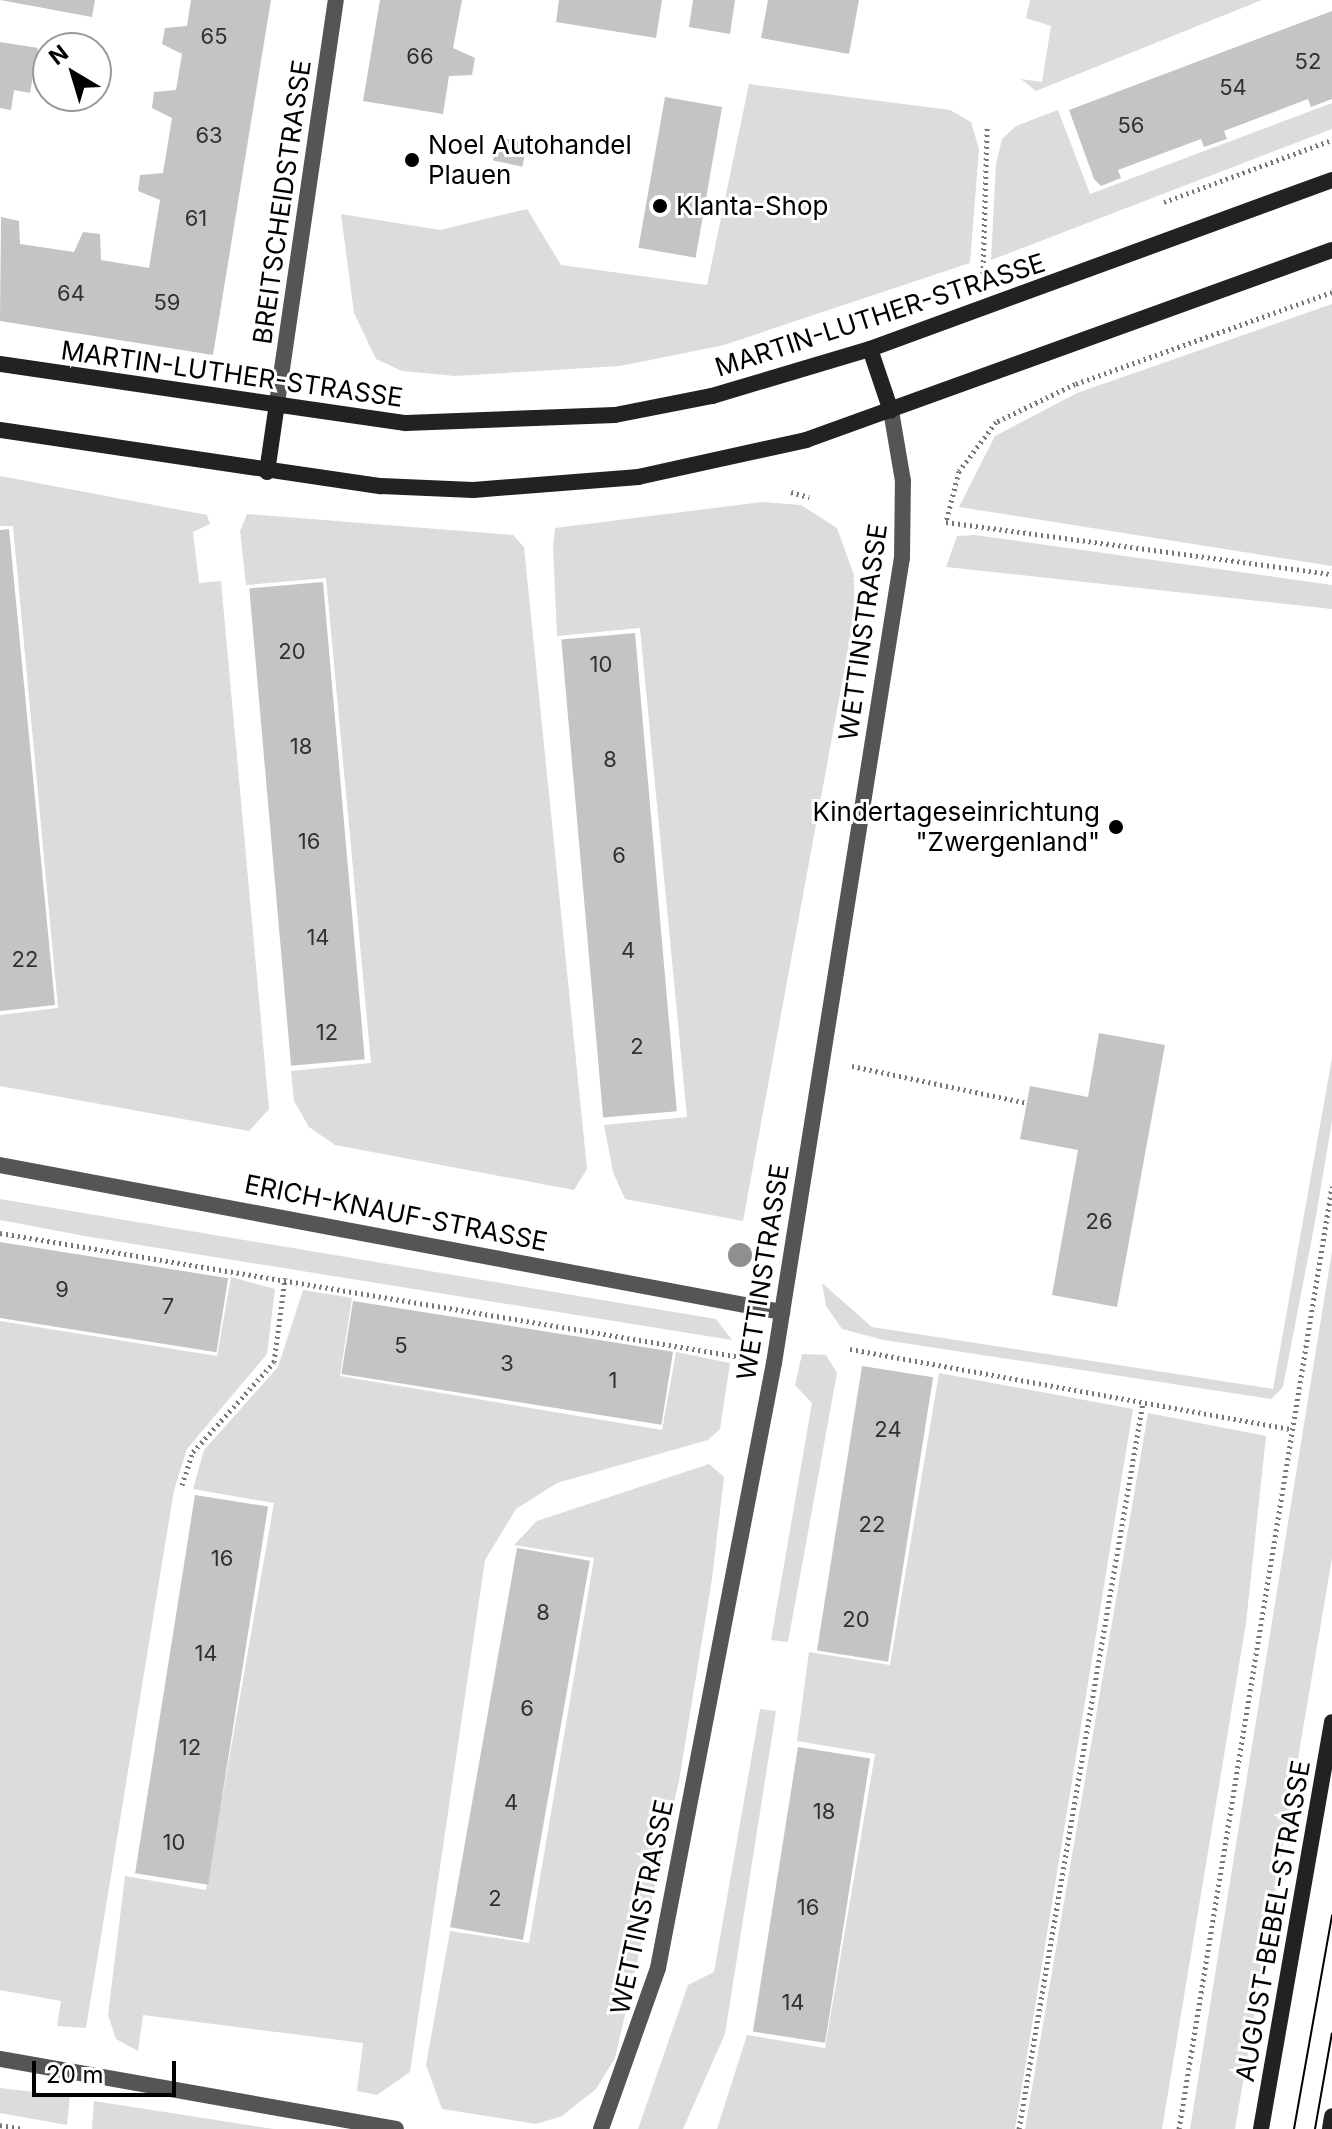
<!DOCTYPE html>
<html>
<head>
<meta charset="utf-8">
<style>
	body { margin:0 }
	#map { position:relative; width:1332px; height:2129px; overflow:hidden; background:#fff; font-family:Inter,sans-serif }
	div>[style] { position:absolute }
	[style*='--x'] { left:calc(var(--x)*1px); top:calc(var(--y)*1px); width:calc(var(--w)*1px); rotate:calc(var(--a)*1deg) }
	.green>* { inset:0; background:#dcdcdc }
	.building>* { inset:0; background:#c4c4c4; transform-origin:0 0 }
	.path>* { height:5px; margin-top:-2.5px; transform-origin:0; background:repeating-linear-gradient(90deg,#777 0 2px,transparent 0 6px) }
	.street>* { height:16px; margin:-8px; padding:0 8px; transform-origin:8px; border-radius:8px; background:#555 }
	.secondary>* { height:16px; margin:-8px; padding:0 8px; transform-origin:8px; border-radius:8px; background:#222 }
	.tram>* { height:2px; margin:-1px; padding:0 1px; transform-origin:1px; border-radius:1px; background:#000 }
	.trees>* { width:24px; height:24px; margin:-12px; border-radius:50%; background:#8f8f8f }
	.dots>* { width:22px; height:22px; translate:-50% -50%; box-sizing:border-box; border:4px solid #fff; border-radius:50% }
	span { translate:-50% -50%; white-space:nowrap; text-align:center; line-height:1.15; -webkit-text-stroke:6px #fff; paint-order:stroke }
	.number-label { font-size:22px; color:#313131 }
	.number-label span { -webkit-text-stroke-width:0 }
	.poi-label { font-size:26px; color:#000 }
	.left { translate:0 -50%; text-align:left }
	.right { translate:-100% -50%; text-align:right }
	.street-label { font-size:26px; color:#000 }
	.north { position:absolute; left:32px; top:32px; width:80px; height:80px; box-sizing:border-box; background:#fff; border:2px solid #999; border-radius:50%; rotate:322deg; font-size:22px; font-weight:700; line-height:32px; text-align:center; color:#000 }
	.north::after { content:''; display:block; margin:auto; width:28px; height:36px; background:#000; clip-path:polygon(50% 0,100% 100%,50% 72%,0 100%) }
	.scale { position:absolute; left:32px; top:2061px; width:144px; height:36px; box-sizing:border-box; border:4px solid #000; border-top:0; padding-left:10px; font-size:24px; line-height:28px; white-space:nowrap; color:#000; -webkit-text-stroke:6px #fff; paint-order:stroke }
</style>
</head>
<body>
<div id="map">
	<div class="green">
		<div style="clip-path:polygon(1030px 0,1262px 0,1036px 91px,1021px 79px,1042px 82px,1051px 26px,1026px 18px)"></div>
		<div style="clip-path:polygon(749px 84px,950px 110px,971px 122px,979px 149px,970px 263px,724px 345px,620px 366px,455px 376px,402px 371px,376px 359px,354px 313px,341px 214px,440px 230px,527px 209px,561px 265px,707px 285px)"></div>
		<div style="clip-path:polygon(1332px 103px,1332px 129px,991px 260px,996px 164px,1002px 139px,1016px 126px,1058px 110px,1090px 194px)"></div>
		<div style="clip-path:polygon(1332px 304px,1332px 566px,959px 507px,995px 436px,1077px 393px)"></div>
		<div style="clip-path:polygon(0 476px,207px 515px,210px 524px,193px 532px,199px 583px,221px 581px,269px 1109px,249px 1131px,0 1086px,0 1015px,58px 1008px,13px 526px,0 526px)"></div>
		<div style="clip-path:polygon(762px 502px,801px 505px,837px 528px,854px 575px,854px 618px,743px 1221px,625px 1199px,613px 1172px,604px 1125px,687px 1117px,640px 628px,557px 636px,553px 548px,555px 528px)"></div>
		<div style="clip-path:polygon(247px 514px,513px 535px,524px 547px,587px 1169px,574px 1190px,335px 1145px,309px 1127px,294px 1101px,291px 1071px,371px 1063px,326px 578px,246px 585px,240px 531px)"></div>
		<div style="clip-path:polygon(975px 535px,1332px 585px,1332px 609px,946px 567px,957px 536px)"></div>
		<div style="clip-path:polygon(1332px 1058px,1332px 1121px,1315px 1222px,1283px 1387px,1271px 1399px,884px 1340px,842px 1329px,826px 1306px,822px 1283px,872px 1327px,1273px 1389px)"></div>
		<div style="clip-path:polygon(0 1199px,716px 1319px,732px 1340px,90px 1237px,0 1220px)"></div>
		<div style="clip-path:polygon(1332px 1251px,1332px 1558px,1235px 2129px,1190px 2129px)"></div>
		<div style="clip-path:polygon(231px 1277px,275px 1289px,267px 1354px,187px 1449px,174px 1490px,86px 2028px,57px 2026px,61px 2001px,0 1990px,0 1321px,217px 1356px)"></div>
		<div style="clip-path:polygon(303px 1290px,352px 1298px,340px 1376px,662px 1430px,676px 1352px,730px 1363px,720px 1429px,708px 1440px,557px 1483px,516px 1509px,485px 1560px,410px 2072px,377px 2095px,357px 2091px,363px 2043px,143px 2015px,138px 2051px,116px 2039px,108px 2015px,125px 1876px,206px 1890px,274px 1503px,193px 1489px,204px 1450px,278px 1367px)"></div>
		<div style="clip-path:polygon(802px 1354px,826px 1355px,837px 1373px,788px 1642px,771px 1640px,812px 1403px,795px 1385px)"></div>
		<div style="clip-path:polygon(939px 1373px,1133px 1409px,1015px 2129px,717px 2129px,747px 2035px,825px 2048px,875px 1754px,797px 1741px,809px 1652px,890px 1665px)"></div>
		<div style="clip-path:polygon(1148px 1413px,1266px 1436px,1246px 1623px,1162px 2129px,1025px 2129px)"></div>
		<div style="clip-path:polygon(709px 1464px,724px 1477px,712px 1579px,679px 1781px,615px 2058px,596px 2089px,562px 2116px,536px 2124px,442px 2109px,426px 2065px,450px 1931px,529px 1943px,594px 1558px,514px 1545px,537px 1521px)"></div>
		<div style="clip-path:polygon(760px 1709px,776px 1711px,725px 2034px,683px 2129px,638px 2129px,688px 1985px,714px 1972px)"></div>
		<div style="clip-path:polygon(0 2088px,70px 2096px,67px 2125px,0 2113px)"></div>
		<div style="clip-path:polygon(94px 2101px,274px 2129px,92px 2129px)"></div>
	</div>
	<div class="building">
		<div style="clip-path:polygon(0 0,95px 0,92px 17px)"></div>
		<div style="clip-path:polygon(191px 0,271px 0,213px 355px,0 321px,1px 217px,19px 221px,20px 244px,74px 252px,83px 232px,100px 234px,101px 260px,149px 268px,160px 200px,138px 191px,140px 175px,163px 173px,172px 118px,152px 108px,154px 92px,176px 90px,182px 54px,162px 44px,165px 28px,187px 26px)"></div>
		<div style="clip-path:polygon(380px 0,462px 0,453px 48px,475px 58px,472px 75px,449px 76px,443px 114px,363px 101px)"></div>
		<div style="clip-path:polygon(559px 0,662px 0,656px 38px,556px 22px)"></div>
		<div style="clip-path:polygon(693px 0,735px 0,730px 34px,689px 27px)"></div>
		<div style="clip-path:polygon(768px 0,859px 0,849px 54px,761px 38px)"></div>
		<div style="clip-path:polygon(1332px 11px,1332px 99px,1311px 107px,1308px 99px,1224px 131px,1227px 139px,1204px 147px,1201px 139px,1118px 170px,1121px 178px,1101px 186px,1094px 179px,1069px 110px)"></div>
		<div style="clip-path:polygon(0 42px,38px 48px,30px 93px,14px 90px,11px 110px,0 108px)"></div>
		<div style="left:665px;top:97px;width:58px;height:153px;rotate:10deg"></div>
		<div style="left:498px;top:137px;width:30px;height:24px;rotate:12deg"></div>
		<div style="clip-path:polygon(9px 529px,55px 1005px,0 1011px,0 530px)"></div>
		<div style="left:323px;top:582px;width:479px;height:74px;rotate:85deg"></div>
		<div style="left:635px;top:633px;width:480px;height:74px;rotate:85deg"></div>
		<div style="clip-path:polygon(1099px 1033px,1165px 1045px,1117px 1307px,1052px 1295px,1078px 1150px,1020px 1139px,1030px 1086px,1088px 1097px)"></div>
		<div style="left:0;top:1242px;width:231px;height:75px;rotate:9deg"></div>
		<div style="left:353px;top:1301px;width:324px;height:74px;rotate:9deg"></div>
		<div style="left:862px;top:1366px;width:72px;height:288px;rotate:9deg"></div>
		<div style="left:195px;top:1495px;width:74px;height:383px;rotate:9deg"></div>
		<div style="left:517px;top:1548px;width:74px;height:385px;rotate:10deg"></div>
		<div style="left:798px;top:1747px;width:73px;height:288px;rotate:9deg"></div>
	</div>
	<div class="path">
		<div style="--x:1164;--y:202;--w:179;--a:-20.3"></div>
		<div style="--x:983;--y:274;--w:146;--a:-88.4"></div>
		<div style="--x:1332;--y:292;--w:273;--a:160.3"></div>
		<div style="--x:1075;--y:384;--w:88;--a:154.3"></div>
		<div style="--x:996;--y:422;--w:61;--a:127.1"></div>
		<div style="--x:959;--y:471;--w:53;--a:104.3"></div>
		<div style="--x:946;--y:522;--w:389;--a:7.7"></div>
		<div style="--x:791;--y:492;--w:19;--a:16"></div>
		<div style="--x:852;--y:1066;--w:179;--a:11.9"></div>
		<div style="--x:0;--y:1233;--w:751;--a:9.5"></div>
		<div style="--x:850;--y:1349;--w:447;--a:10.3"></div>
		<div style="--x:182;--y:1485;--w:35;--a:-72"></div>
		<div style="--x:193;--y:1452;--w:121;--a:-48"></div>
		<div style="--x:274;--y:1362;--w:85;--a:-82.5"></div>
		<div style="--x:0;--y:2125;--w:23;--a:10"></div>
		<div style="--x:1019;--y:2129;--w:737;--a:-80.32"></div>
		<div style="--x:1179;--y:2129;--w:955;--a:-80.78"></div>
	</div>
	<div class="street">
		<div style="--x:276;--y:410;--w:414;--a:-81.7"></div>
		<div style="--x:0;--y:1165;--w:796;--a:10.65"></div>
		<div style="--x:0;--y:2059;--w:402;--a:10"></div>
		<div style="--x:601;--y:2129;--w:171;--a:-70.5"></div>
		<div style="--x:658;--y:1968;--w:616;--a:-79.15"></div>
		<div style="--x:774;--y:1363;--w:815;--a:-80.97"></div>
		<div style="--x:902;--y:558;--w:77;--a:-89.3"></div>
		<div style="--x:903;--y:481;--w:71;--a:-99.7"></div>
	</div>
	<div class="secondary">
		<div style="--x:870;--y:349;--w:65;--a:71.3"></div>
		<div style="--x:0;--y:364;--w:410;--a:8.3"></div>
		<div style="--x:406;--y:423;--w:209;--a:-2.2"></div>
		<div style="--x:615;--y:415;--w:99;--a:-11.1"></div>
		<div style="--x:712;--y:396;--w:165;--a:-16.6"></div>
		<div style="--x:870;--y:349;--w:492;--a:-20.1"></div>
		<div style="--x:0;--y:430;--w:385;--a:8.4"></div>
		<div style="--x:381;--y:486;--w:92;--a:2.5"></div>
		<div style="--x:473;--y:490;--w:166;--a:-4.5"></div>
		<div style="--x:638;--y:477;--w:172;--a:-12.4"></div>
		<div style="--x:806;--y:440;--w:559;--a:-19.86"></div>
		<div style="--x:267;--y:472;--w:63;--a:-81.7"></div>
		<div style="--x:1261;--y:2129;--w:413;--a:-80.1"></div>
		<div style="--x:1330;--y:2129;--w:13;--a:-81"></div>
	</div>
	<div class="tram">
		<div style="--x:1294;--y:2129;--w:217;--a:-79.9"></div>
		<div style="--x:1315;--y:2129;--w:97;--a:-80"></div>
	</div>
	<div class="trees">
		<div style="left:740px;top:1255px"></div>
	</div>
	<div class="dots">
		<div style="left:412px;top:160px;background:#000"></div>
		<div style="left:660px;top:206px;background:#000"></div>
		<div style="left:1116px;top:827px;background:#000"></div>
	</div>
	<div class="number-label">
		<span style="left:214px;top:37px">65</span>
		<span style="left:420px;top:57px">66</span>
		<span style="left:1308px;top:62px">52</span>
		<span style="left:1233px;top:88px">54</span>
		<span style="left:1131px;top:126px">56</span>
		<span style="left:209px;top:136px">63</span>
		<span style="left:196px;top:219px">61</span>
		<span style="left:71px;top:294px">64</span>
		<span style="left:167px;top:303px">59</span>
		<span style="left:292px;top:652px">20</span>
		<span style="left:601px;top:665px">10</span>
		<span style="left:301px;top:747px">18</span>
		<span style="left:610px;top:760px">8</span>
		<span style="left:309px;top:842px">16</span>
		<span style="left:619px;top:856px">6</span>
		<span style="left:318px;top:938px">14</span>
		<span style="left:628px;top:951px">4</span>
		<span style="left:25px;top:960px">22</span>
		<span style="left:327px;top:1033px">12</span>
		<span style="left:637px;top:1047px">2</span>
		<span style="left:1099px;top:1222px">26</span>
		<span style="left:62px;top:1290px">9</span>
		<span style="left:168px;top:1307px">7</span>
		<span style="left:401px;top:1346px">5</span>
		<span style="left:507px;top:1364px">3</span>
		<span style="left:613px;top:1381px">1</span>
		<span style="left:888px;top:1430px">24</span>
		<span style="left:872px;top:1525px">22</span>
		<span style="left:222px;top:1559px">16</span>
		<span style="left:543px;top:1613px">8</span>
		<span style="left:856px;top:1620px">20</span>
		<span style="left:206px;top:1654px">14</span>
		<span style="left:527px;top:1709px">6</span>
		<span style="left:190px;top:1748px">12</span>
		<span style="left:511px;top:1803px">4</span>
		<span style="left:824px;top:1812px">18</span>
		<span style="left:174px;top:1843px">10</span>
		<span style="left:495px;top:1899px">2</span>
		<span style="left:808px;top:1908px">16</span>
		<span style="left:793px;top:2003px">14</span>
	</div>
	<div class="poi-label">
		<span class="left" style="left:428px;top:160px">Noel Autohandel<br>Plauen</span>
		<span class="left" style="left:676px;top:206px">Klanta-Shop</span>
		<span class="right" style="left:1100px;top:827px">Kindertageseinrichtung<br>"Zwergenland"</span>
	</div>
	<div class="street-label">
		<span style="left:282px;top:202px;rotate:-82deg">BREITSCHEIDSTRASSE</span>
		<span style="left:880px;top:315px;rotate:-18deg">MARTIN-LUTHER-STRASSE</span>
		<span style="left:232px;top:374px;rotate:8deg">MARTIN-LUTHER-STRASSE</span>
		<span style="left:863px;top:632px;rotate:-82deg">WETTINSTRASSE</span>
		<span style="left:396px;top:1213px;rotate:11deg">ERICH-KNAUF-STRASSE</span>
		<span style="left:763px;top:1272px;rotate:-81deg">WETTINSTRASSE</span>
		<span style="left:642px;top:1907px;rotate:-78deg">WETTINSTRASSE</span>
		<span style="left:1273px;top:1921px;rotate:-80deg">AUGUST-BEBEL-STRASSE</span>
	</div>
	<div class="north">N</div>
	<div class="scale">20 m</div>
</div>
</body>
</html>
